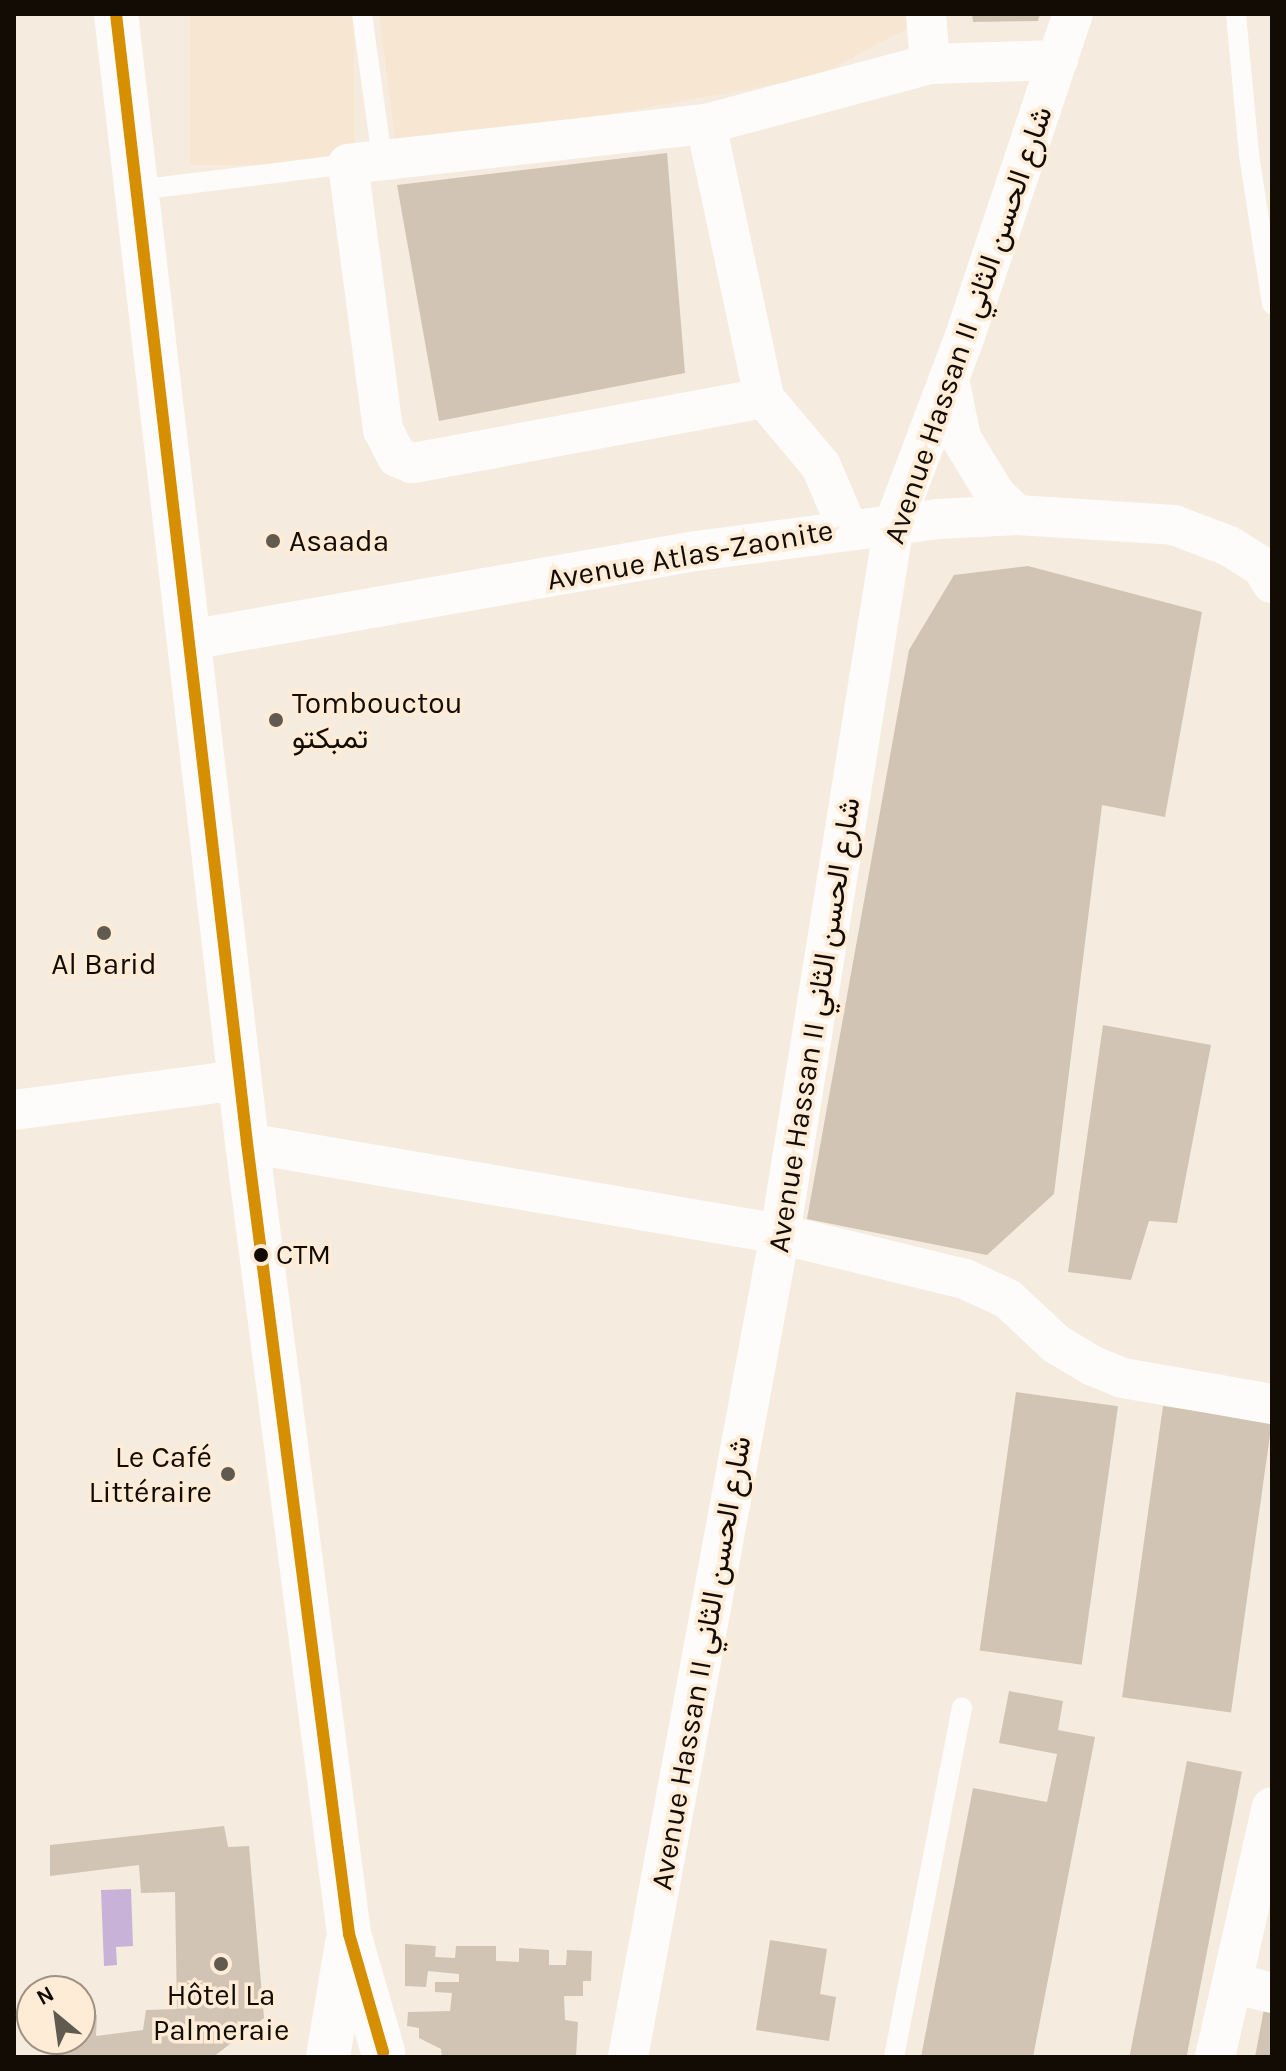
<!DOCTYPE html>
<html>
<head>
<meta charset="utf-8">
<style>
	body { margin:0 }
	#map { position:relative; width:1286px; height:2071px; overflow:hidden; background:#f5ebdf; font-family:Karla,Vazirmatn,sans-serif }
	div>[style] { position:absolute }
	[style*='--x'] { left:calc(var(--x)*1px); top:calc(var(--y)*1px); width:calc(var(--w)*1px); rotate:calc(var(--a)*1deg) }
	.built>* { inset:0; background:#f7e6d1; transform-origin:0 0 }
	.water>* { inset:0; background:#c8b2d8 }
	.building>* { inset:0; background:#d1c4b4; transform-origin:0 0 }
	.service>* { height:20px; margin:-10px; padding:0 10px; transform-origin:10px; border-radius:10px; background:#fefcfa }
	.minor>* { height:40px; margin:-20px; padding:0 20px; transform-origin:20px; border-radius:20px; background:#fefcfa }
	.primary>* { height:44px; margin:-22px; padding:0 22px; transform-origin:22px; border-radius:22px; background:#fefcfa }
	.bus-1>* { height:12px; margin:-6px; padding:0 6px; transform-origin:6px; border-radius:6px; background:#d58f01 }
	.dots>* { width:22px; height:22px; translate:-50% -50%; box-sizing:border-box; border:4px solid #feecd6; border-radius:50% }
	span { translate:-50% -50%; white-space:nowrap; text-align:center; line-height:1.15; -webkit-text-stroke:7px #feecd6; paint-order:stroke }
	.bus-label { font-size:28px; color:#120c05 }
	.left { translate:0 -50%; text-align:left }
	.street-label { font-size:30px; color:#120c05 }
	.poi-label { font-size:30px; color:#120c05 }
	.right { translate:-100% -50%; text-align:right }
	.frame { position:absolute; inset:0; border:16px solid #120c05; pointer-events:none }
	.north { position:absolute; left:16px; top:1975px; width:80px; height:80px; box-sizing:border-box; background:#feecd6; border:2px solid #a09282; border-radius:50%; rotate:331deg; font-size:22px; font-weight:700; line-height:32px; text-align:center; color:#120c05 }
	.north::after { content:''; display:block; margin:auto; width:28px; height:36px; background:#615a51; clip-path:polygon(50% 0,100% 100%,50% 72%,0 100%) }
</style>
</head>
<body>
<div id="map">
	<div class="built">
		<div style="left:190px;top:14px;width:164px;height:151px"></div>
		<div style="clip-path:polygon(379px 14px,919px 14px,920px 22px,814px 77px,397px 153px)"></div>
	</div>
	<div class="water">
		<div style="clip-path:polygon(131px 1889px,133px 1946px,116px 1947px,117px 1965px,104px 1966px,101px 1890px)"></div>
	</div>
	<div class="building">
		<div style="clip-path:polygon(972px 14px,1040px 14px,1038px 21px,973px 22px)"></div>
		<div style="clip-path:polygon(667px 153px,685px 373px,439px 421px,397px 185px)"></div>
		<div style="clip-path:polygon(1028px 566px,1202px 612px,1165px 817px,1102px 805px,1054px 1194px,987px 1255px,807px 1219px,909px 650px,954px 575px)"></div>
		<div style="clip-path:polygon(1103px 1025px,1211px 1045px,1177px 1223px,1149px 1221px,1131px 1280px,1068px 1272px)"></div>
		<div style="left:1016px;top:1392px;width:103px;height:261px;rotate:8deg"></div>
		<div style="left:1163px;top:1406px;width:110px;height:294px;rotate:8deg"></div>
		<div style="clip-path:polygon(1009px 1691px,1063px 1701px,1058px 1730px,1095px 1737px,1033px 2057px,921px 2057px,973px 1788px,1047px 1802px,1057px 1754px,999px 1743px)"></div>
		<div style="left:1187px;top:1761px;width:56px;height:302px;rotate:11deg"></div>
		<div style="clip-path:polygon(224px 1826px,228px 1847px,249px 1846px,264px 2018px,213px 2057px,51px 2057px,50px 2039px,80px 2039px,80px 2015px,97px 2015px,96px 2036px,143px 2030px,146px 2010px,177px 2009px,175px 1892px,141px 1893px,139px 1865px,50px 1876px,50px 1845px)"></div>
		<div style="clip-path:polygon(770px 1940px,827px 1949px,820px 1994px,836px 1997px,829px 2041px,756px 2030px)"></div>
		<div style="clip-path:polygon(405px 1944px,436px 1946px,435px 1957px,455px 1958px,456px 1946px,496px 1946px,496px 1961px,519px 1962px,519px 1948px,549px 1950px,549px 1965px,566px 1965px,567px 1950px,592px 1951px,591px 1981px,583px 1981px,583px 1996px,564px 1996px,565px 2020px,578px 2022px,576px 2057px,442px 2057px,441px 2049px,419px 2038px,419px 2028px,407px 2026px,408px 2012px,450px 2011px,452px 1993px,435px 1992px,435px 1982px,459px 1982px,459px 1974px,428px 1971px,426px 1987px,405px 1986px)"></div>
		<div style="clip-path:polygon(1264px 2009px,1272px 2012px,1272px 2057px,1255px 2057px)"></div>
	</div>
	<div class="service">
		<div style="--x:362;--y:14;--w:145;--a:82.1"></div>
		<div style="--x:1236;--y:14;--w:142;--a:84.7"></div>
		<div style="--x:1249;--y:155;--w:151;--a:81.2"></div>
		<div style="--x:137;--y:190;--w:213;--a:-7"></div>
		<div style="--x:894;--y:2057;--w:356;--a:-79"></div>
	</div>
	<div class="minor">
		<div style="--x:926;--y:14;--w:50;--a:85.4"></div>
		<div style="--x:930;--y:64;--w:128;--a:-1.8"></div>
		<div style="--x:706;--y:124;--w:280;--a:78"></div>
		<div style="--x:764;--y:398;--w:358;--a:169.5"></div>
		<div style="--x:412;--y:463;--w:16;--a:-158"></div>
		<div style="--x:397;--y:457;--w:30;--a:-117"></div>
		<div style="--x:383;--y:430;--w:268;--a:-97.5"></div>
		<div style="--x:348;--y:164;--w:360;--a:-6.4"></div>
		<div style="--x:706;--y:124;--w:232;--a:-15"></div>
		<div style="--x:949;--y:379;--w:60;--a:78.5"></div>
		<div style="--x:961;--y:438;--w:66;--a:58.7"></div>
		<div style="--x:995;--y:494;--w:30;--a:44"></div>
		<div style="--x:764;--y:398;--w:89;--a:50"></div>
		<div style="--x:821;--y:466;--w:66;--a:66.9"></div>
		<div style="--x:189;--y:640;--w:515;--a:-9.96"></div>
		<div style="--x:696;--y:551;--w:244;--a:-7.5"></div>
		<div style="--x:938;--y:519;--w:79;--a:-2.9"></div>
		<div style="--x:1017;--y:515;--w:157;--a:3.6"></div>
		<div style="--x:1174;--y:525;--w:59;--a:20.9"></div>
		<div style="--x:1229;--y:546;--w:39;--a:32"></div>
		<div style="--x:1262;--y:567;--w:19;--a:58"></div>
		<div style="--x:14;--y:1110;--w:228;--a:-7.6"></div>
		<div style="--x:247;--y:1143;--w:541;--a:9.69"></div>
		<div style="--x:780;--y:1234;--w:190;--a:13.7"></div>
		<div style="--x:965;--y:1279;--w:47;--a:24.9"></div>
		<div style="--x:1008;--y:1299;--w:66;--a:43.2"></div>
		<div style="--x:1056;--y:1344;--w:43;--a:30.7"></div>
		<div style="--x:1093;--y:1366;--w:32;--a:22"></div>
		<div style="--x:1123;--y:1378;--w:151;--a:9.9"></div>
		<div style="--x:1232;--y:1983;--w:41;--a:14"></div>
		<div style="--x:628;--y:2057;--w:837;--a:-79.54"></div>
		<div style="--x:780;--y:1234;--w:719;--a:-80.88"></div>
		<div style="--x:894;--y:524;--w:201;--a:-69.3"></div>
		<div style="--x:965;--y:336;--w:340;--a:-71.5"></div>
		<div style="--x:1215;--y:2057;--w:256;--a:-77.2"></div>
	</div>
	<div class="primary">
		<div style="--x:116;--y:14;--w:1137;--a:83.38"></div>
		<div style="--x:247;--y:1143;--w:712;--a:82.66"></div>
		<div style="--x:338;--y:1849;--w:86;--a:82.6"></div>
		<div style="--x:349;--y:1934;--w:123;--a:73.9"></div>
		<div style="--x:328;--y:2057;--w:115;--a:-80.5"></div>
	</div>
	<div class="bus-1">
		<div style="--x:116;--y:14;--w:1137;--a:83.38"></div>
		<div style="--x:247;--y:1143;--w:712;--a:82.66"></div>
		<div style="--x:338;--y:1849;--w:86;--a:82.6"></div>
		<div style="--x:349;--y:1934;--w:123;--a:73.9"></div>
	</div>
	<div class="dots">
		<div style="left:273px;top:541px;background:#615a51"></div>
		<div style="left:276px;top:720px;background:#615a51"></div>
		<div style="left:104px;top:933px;background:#615a51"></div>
		<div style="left:261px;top:1255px;background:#120c05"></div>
		<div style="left:228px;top:1474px;background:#615a51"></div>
		<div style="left:221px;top:1964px;background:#615a51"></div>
	</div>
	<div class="bus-label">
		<span class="left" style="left:276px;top:1255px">CTM</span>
	</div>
	<div class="street-label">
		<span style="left:968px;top:325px;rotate:-71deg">Avenue Hassan II شارع الحسن الثاني</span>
		<span style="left:690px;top:555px;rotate:-10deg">Avenue Atlas-Zaonite</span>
		<span style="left:814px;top:1025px;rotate:-81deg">Avenue Hassan II شارع الحسن الثاني</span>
		<span style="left:701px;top:1663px;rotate:-80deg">Avenue Hassan II شارع الحسن الثاني</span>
	</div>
	<div class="poi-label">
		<span class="left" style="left:289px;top:541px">Asaada</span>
		<span class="left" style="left:292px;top:720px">Tombouctou<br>تمبكتو</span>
		<span style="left:104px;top:964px">Al Barid</span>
		<span class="right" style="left:212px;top:1474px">Le Café<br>Littéraire</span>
		<span style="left:221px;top:2012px">Hôtel La<br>Palmeraie</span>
	</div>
	<div class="frame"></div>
	<div class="north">N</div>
</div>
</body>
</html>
